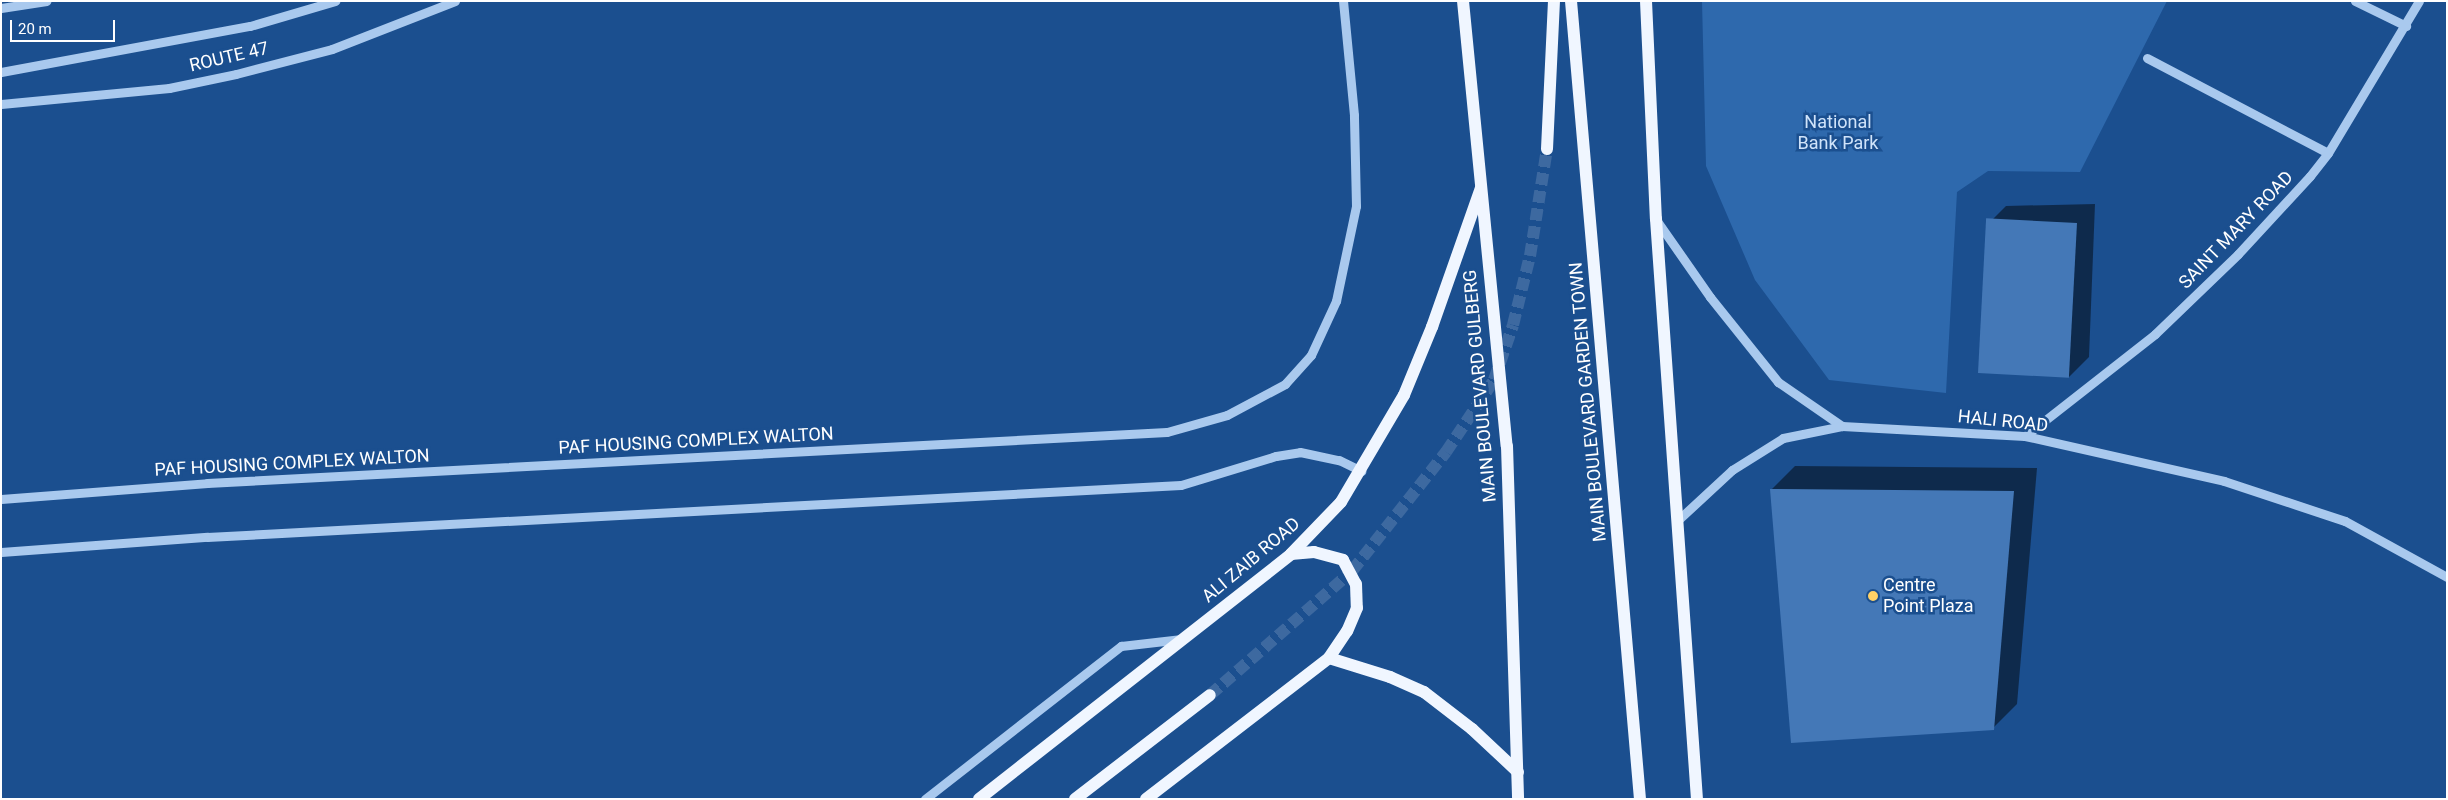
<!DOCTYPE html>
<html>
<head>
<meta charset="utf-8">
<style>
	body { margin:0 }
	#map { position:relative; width:2448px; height:800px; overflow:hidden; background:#1b4f8f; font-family:Roboto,sans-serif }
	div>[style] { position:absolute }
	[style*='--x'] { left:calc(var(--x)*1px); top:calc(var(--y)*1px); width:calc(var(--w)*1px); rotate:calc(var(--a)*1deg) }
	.green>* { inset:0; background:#2e69ad }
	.shadow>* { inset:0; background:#0007 }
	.building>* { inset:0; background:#4478b7; transform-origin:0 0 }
	.major-tunnel>* { height:12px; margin-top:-6px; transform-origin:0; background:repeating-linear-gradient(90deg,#3d69a0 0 12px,transparent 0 18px) }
	.minor>* { height:9px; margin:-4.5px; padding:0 4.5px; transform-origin:4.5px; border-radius:4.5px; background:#a9c9ee }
	.major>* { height:12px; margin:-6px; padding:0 6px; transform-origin:6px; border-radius:6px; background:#f0f6ff }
	.dots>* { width:14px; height:14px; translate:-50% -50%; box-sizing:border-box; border:2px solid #1b4f8f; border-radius:50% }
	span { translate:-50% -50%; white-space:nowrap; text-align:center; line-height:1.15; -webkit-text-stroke:5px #1b4f8f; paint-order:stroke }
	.street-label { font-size:18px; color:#fff }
	.park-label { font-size:18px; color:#cfe3fa }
	.poi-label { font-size:18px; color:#fff }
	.left { translate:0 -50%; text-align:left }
	.frame { position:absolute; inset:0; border:2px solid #fff; pointer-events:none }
	.scale { position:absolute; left:10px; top:20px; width:105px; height:22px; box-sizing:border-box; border:2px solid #fff; border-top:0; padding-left:6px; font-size:15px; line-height:18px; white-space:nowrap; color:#fff; -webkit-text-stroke:4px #1b4f8f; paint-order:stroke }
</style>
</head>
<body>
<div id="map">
	<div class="green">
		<div style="clip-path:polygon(1702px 1px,2167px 1px,2080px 172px,1988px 171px,1957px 192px,1946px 393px,1829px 380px,1755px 280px,1706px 166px)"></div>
	</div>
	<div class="shadow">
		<div style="clip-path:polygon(2095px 204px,2089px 357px,2069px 377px,1987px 225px,2006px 206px)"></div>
		<div style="clip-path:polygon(1795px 466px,2037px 468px,2017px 704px,1993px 728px,1771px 490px)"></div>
	</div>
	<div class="building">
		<div style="left:2077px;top:223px;width:155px;height:91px;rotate:93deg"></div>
		<div style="clip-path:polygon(1770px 489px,2014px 491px,1994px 730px,1791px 743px)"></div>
	</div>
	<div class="major-tunnel">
		<div style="--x:1210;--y:695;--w:189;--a:-41.1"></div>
		<div style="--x:1352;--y:571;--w:152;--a:-51.7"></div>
		<div style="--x:1446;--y:452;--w:87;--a:-56.3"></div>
		<div style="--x:1494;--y:380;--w:58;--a:-70.9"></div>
		<div style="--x:1513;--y:325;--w:71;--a:-76.2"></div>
		<div style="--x:1530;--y:256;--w:108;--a:-81"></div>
	</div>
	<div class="minor">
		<div style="--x:2355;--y:1;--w:57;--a:26.1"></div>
		<div style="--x:1;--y:8;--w:46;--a:-8.8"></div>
		<div style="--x:2147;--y:58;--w:204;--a:27.7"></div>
		<div style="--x:1;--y:72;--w:253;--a:-10.5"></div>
		<div style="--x:250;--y:26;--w:89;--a:-16.4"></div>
		<div style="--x:1;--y:104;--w:169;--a:-5.4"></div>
		<div style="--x:169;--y:88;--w:68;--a:-11.8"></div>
		<div style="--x:236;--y:74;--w:99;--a:-14.6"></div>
		<div style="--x:332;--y:49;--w:132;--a:-21.3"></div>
		<div style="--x:1657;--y:221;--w:93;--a:55.1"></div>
		<div style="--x:1710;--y:297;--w:109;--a:51.3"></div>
		<div style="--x:1778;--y:382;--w:78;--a:34.5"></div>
		<div style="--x:1842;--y:426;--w:183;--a:3.1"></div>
		<div style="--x:2025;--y:436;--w:204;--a:12.7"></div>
		<div style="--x:2224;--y:481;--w:127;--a:18.3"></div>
		<div style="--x:2345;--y:521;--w:116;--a:28.8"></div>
		<div style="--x:2025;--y:436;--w:165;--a:-38.1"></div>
		<div style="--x:2155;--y:334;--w:115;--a:-43.9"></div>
		<div style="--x:2238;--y:254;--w:106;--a:-47.3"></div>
		<div style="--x:2310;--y:176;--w:29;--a:-52"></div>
		<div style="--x:2328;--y:153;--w:177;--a:-59.1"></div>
		<div style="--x:1;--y:499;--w:207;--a:-4.4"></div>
		<div style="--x:207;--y:483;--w:961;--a:-3.04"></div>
		<div style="--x:1167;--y:432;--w:62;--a:-15.8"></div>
		<div style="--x:1227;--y:415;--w:66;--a:-28.1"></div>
		<div style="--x:1285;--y:384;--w:39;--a:-48"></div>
		<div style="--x:1311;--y:355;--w:60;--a:-65.2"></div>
		<div style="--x:1336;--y:301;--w:97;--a:-78.1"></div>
		<div style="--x:1356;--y:206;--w:91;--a:-91.3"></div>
		<div style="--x:1354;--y:115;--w:115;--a:-95.5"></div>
		<div style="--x:1678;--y:520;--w:74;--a:-42.8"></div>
		<div style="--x:1732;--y:470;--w:60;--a:-32.1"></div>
		<div style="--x:1783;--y:438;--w:60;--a:-11.5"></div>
		<div style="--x:1;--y:552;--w:207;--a:-4.2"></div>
		<div style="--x:207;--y:537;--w:975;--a:-3.06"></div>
		<div style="--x:1181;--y:485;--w:99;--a:-17"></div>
		<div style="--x:1276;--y:456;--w:24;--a:-9"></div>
		<div style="--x:1300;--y:452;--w:40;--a:12"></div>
		<div style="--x:1339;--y:460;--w:25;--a:26"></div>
		<div style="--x:925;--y:799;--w:249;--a:-38"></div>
		<div style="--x:1121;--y:646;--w:61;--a:-6.5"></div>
	</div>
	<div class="major">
		<div style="--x:1463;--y:1;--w:447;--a:84.4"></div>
		<div style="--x:1507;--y:446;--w:353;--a:88.2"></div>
		<div style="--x:1571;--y:1;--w:801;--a:85.06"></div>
		<div style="--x:1646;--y:1;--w:218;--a:87.4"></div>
		<div style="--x:1656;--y:219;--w:581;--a:85.96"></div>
		<div style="--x:1547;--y:149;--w:148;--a:-87.3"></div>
		<div style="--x:1291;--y:554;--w:23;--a:-5"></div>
		<div style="--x:1314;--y:552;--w:30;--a:15"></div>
		<div style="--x:1343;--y:560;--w:27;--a:62"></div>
		<div style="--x:1356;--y:584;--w:24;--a:88"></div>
		<div style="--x:1357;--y:608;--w:25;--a:113"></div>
		<div style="--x:1347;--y:631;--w:32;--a:124"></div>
		<div style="--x:979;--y:799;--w:397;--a:-38.1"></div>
		<div style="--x:1291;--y:554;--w:72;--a:-46.1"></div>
		<div style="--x:1341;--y:502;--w:124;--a:-59.5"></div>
		<div style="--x:1404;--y:395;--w:74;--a:-67.6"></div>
		<div style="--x:1432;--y:327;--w:147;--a:-70.6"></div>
		<div style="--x:1075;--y:799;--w:170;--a:-37.6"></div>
		<div style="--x:1146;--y:799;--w:231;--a:-37.6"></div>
		<div style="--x:1329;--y:658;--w:64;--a:17.3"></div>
		<div style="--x:1390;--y:677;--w:37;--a:24"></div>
		<div style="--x:1424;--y:692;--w:61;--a:37.6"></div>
		<div style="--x:1472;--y:729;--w:63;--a:43.1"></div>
	</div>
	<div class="dots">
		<div style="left:1873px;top:596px;background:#ffd166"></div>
	</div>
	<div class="street-label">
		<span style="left:229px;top:57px;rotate:-13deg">ROUTE 47</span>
		<span style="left:2236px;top:230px;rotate:-46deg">SAINT MARY ROAD</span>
		<span style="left:1480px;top:386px;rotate:-95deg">MAIN BOULEVARD GULBERG</span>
		<span style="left:1588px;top:402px;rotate:-95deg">MAIN BOULEVARD GARDEN TOWN</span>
		<span style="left:2003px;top:421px;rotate:6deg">HALI ROAD</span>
		<span style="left:696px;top:441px;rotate:-3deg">PAF HOUSING COMPLEX WALTON</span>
		<span style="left:292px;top:463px;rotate:-3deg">PAF HOUSING COMPLEX WALTON</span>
		<span style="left:1251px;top:560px;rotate:-40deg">ALI ZAIB ROAD</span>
	</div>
	<div class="park-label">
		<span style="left:1838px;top:133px">National<br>Bank Park</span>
	</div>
	<div class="poi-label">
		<span class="left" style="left:1883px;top:596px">Centre<br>Point Plaza</span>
	</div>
	<div class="frame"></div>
	<div class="scale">20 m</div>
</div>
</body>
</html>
